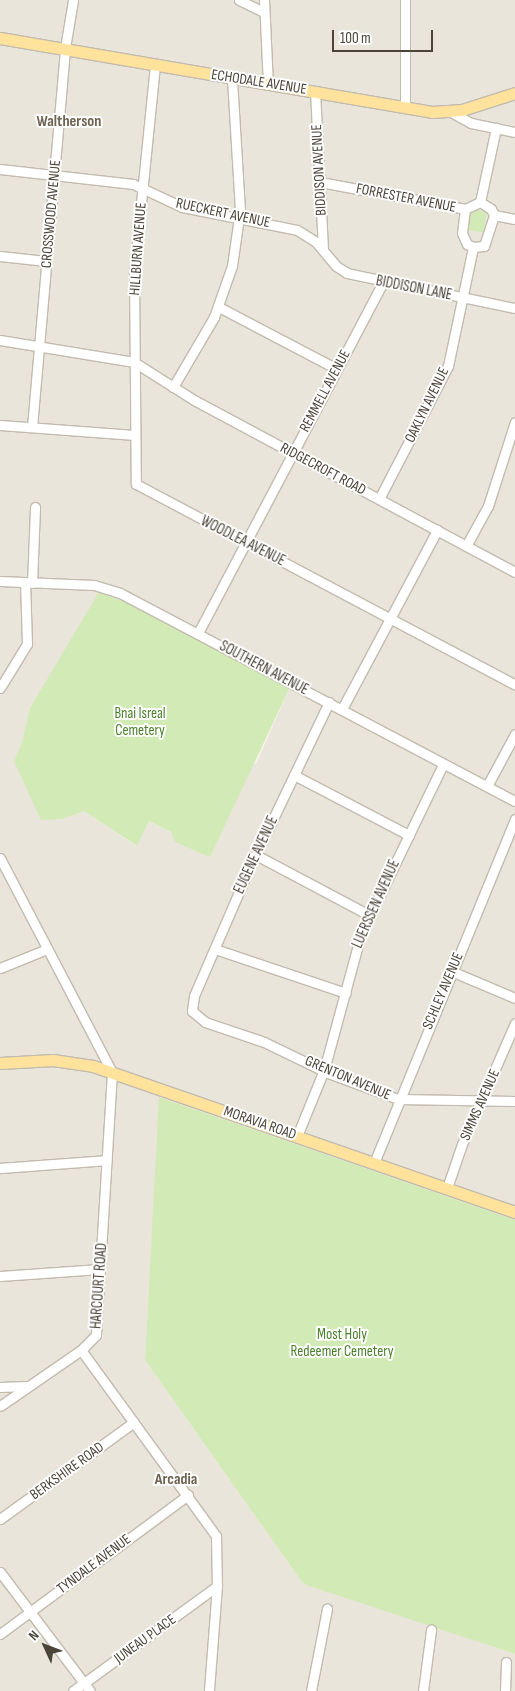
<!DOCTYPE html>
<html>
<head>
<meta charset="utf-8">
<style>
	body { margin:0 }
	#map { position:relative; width:515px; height:1691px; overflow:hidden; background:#f6f3ec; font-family:"Sofia Sans Condensed",sans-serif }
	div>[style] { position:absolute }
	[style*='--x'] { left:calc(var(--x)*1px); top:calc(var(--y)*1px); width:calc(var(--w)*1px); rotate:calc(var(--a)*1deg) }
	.residential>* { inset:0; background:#eae5da }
	.green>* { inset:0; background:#d2eab5; transform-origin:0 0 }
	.roads { filter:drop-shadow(1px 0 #c2bbae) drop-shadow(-1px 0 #c2bbae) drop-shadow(0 1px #c2bbae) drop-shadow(0 -1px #c2bbae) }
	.minor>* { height:9px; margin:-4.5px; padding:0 4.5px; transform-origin:4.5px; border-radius:4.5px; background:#fff }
	.major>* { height:11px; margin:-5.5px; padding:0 5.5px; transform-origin:5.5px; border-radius:5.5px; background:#ffe39c }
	span { translate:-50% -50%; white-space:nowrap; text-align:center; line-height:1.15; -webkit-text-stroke:4px #fff; paint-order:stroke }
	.street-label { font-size:15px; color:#4b4439 }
	.park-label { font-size:15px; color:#4a7f2a }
	.neighbourhood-label { font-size:16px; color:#6e6250; font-weight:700 }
	.north { position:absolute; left:20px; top:1621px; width:50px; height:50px; -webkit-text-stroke:4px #fff; paint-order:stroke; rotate:313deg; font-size:14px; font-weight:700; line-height:20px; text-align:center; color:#4b4439 }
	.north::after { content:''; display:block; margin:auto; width:18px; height:22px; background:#4b4439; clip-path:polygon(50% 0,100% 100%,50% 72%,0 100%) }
	.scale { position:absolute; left:332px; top:30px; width:101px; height:22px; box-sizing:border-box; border:2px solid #4b4439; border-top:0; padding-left:6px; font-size:15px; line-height:18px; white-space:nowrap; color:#4b4439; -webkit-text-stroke:4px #fff; paint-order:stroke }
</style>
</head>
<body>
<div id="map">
	<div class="residential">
		<div style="clip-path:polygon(evenodd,0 0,515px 0,515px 1220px,160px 1097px,145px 1360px,302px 1582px,515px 1654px,515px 1691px,0 1691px,0 0,99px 592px,117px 597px,289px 689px,257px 762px,171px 832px,149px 821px,136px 846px,84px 811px,63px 819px,14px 761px,99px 592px)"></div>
	</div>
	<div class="green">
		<div style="left:469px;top:209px;width:18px;height:21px;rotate:9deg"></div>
		<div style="clip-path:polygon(99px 592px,128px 603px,289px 689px,210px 857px,175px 842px,171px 832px,149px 821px,137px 846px,84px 811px,63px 819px,41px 820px,14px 761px,22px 743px,30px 708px)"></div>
		<div style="clip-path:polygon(159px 1097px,515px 1220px,515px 1654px,309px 1586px,302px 1582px,145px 1360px)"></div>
	</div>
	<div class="roads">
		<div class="minor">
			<div style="--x:239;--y:0;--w:28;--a:26"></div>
			<div style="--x:264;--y:0;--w:84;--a:87.3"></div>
			<div style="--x:405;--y:0;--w:108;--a:90"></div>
			<div style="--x:155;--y:65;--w:209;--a:95.8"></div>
			<div style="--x:134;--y:273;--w:211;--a:89.5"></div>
			<div style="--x:136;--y:484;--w:429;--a:27.9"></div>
			<div style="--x:315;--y:91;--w:158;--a:87.1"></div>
			<div style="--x:451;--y:112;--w:23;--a:29"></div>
			<div style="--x:471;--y:123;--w:45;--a:11.6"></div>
			<div style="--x:0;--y:169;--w:134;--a:6.4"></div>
			<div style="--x:133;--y:184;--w:54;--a:25.1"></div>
			<div style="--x:182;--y:207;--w:117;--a:11.3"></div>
			<div style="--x:297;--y:230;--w:22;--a:32"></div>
			<div style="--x:316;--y:242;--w:31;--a:50"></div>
			<div style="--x:336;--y:266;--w:13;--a:32"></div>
			<div style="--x:347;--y:273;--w:172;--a:11.8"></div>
			<div style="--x:320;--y:182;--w:147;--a:10.5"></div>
			<div style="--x:465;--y:209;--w:17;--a:-25"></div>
			<div style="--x:480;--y:202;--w:13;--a:32"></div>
			<div style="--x:491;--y:209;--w:7;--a:63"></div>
			<div style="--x:480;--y:202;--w:76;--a:-77.8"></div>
			<div style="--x:465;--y:209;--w:24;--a:97"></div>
			<div style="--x:462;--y:233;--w:12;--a:66"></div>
			<div style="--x:467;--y:244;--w:7;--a:27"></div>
			<div style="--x:473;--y:247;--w:11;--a:-5"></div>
			<div style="--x:484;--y:246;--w:33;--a:-72"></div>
			<div style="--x:494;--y:215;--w:21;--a:11"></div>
			<div style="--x:0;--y:256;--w:46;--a:6.2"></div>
			<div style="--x:219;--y:307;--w:133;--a:27.7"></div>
			<div style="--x:0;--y:340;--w:136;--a:9.3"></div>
			<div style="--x:134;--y:362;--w:71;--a:32.3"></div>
			<div style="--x:194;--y:400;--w:364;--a:28.2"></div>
			<div style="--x:173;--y:387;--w:81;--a:-59.6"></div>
			<div style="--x:214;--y:317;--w:54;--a:-70.6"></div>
			<div style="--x:232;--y:266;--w:57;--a:-81.9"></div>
			<div style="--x:240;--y:210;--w:132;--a:-93.5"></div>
			<div style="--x:0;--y:425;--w:135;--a:4.2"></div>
			<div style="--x:32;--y:427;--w:380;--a:-85"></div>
			<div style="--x:65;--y:48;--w:49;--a:-80.5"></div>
			<div style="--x:379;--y:499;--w:150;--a:-62.6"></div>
			<div style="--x:448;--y:366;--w:122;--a:-78.1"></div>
			<div style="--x:466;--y:546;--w:46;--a:-61.2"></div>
			<div style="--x:488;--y:506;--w:88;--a:-72.2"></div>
			<div style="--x:0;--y:581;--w:94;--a:2.4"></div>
			<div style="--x:94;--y:585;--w:27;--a:17"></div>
			<div style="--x:120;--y:593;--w:446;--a:27.8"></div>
			<div style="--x:32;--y:583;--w:76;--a:-87.7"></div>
			<div style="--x:198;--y:633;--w:397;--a:-62.2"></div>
			<div style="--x:0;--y:688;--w:52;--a:-58.5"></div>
			<div style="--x:27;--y:644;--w:62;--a:-91.8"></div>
			<div style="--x:329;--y:702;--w:187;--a:115.6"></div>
			<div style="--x:248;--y:871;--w:136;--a:113.4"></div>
			<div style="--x:194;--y:996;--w:15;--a:98"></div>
			<div style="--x:192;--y:1011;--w:17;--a:40"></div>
			<div style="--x:205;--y:1022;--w:62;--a:18.7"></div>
			<div style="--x:264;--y:1042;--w:71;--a:25.8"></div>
			<div style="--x:328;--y:1073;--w:75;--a:20.4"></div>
			<div style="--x:398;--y:1099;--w:117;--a:1"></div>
			<div style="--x:342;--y:709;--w:203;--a:-62"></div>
			<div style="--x:294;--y:775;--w:130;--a:27.6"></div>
			<div style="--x:487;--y:786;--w:59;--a:-61.7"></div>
			<div style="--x:256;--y:855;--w:128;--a:28"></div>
			<div style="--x:0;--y:858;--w:242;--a:62.4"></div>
			<div style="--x:112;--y:1072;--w:263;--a:93.5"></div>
			<div style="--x:96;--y:1335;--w:21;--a:135"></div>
			<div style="--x:81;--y:1350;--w:98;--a:145.3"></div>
			<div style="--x:215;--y:949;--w:138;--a:18.6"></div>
			<div style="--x:0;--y:968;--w:51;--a:-22"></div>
			<div style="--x:451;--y:971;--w:69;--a:22.9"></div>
			<div style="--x:297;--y:1136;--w:71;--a:-67.8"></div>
			<div style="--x:324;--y:1070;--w:141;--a:-74.8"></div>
			<div style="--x:361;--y:934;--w:189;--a:-64.2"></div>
			<div style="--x:374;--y:1163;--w:372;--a:-67.7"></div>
			<div style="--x:0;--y:1168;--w:107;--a:-4.3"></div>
			<div style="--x:447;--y:1188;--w:46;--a:-71.2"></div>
			<div style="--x:462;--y:1144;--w:132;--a:-66.3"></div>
			<div style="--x:0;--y:1276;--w:100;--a:-4"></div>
			<div style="--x:81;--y:1350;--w:230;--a:54"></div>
			<div style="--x:216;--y:1536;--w:50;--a:88.9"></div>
			<div style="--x:217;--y:1586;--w:105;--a:94.4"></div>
			<div style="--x:0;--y:1387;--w:27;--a:-2"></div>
			<div style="--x:0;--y:1519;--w:165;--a:-35.9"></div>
			<div style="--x:0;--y:1572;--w:149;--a:52.9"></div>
			<div style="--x:0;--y:1634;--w:234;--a:-36.5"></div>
			<div style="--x:73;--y:1691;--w:178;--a:-36.1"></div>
			<div style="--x:311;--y:1691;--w:84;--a:-79"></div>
			<div style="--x:423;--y:1691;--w:62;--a:-82.5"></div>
			<div style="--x:505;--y:1691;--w:29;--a:-88"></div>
		</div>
		<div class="major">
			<div style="--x:0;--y:38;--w:438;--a:9.7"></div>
			<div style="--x:432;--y:112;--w:30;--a:-4"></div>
			<div style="--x:462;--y:110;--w:56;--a:-17.8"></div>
			<div style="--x:0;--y:1063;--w:53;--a:-3.2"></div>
			<div style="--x:53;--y:1060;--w:40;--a:8.5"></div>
			<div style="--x:93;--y:1066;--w:447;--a:19.1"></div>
		</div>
	</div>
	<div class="street-label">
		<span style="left:259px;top:82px;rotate:9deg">ECHODALE AVENUE</span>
		<span style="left:319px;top:170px;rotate:-93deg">BIDDISON AVENUE</span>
		<span style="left:406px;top:198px;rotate:11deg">FORRESTER AVENUE</span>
		<span style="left:223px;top:213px;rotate:12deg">RUECKERT AVENUE</span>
		<span style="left:51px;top:214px;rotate:-85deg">CROSSWOOD AVENUE</span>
		<span style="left:138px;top:249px;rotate:-86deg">HILLBURN AVENUE</span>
		<span style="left:414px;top:288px;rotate:11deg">BIDDISON LANE</span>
		<span style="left:325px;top:391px;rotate:-62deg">REMMELL AVENUE</span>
		<span style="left:427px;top:405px;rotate:-64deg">OAKLYN AVENUE</span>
		<span style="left:323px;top:469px;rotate:28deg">RIDGECROFT ROAD</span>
		<span style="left:243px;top:541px;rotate:27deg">WOODLEA AVENUE</span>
		<span style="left:264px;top:668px;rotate:28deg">SOUTHERN AVENUE</span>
		<span style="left:256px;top:855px;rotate:-65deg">EUGENE AVENUE</span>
		<span style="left:376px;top:904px;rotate:-66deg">LUERSSEN AVENUE</span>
		<span style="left:443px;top:991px;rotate:-67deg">SCHLEY AVENUE</span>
		<span style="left:348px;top:1078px;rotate:23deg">GRENTON AVENUE</span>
		<span style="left:480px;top:1105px;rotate:-66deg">SIMMS AVENUE</span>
		<span style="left:260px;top:1123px;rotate:19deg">MORAVIA ROAD</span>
		<span style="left:99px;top:1286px;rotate:-86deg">HARCOURT ROAD</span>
		<span style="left:67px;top:1471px;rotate:-36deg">BERKSHIRE ROAD</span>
		<span style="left:94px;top:1564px;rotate:-37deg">TYNDALE AVENUE</span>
		<span style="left:145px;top:1639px;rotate:-36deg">JUNEAU PLACE</span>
	</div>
	<div class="park-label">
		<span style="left:140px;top:722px">Bnai Isreal<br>Cemetery</span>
		<span style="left:342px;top:1343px">Most Holy<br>Redeemer Cemetery</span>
	</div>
	<div class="neighbourhood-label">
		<span style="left:69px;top:122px">Waltherson</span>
		<span style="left:176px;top:1480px">Arcadia</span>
	</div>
	<div class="north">N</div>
	<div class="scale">100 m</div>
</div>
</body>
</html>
